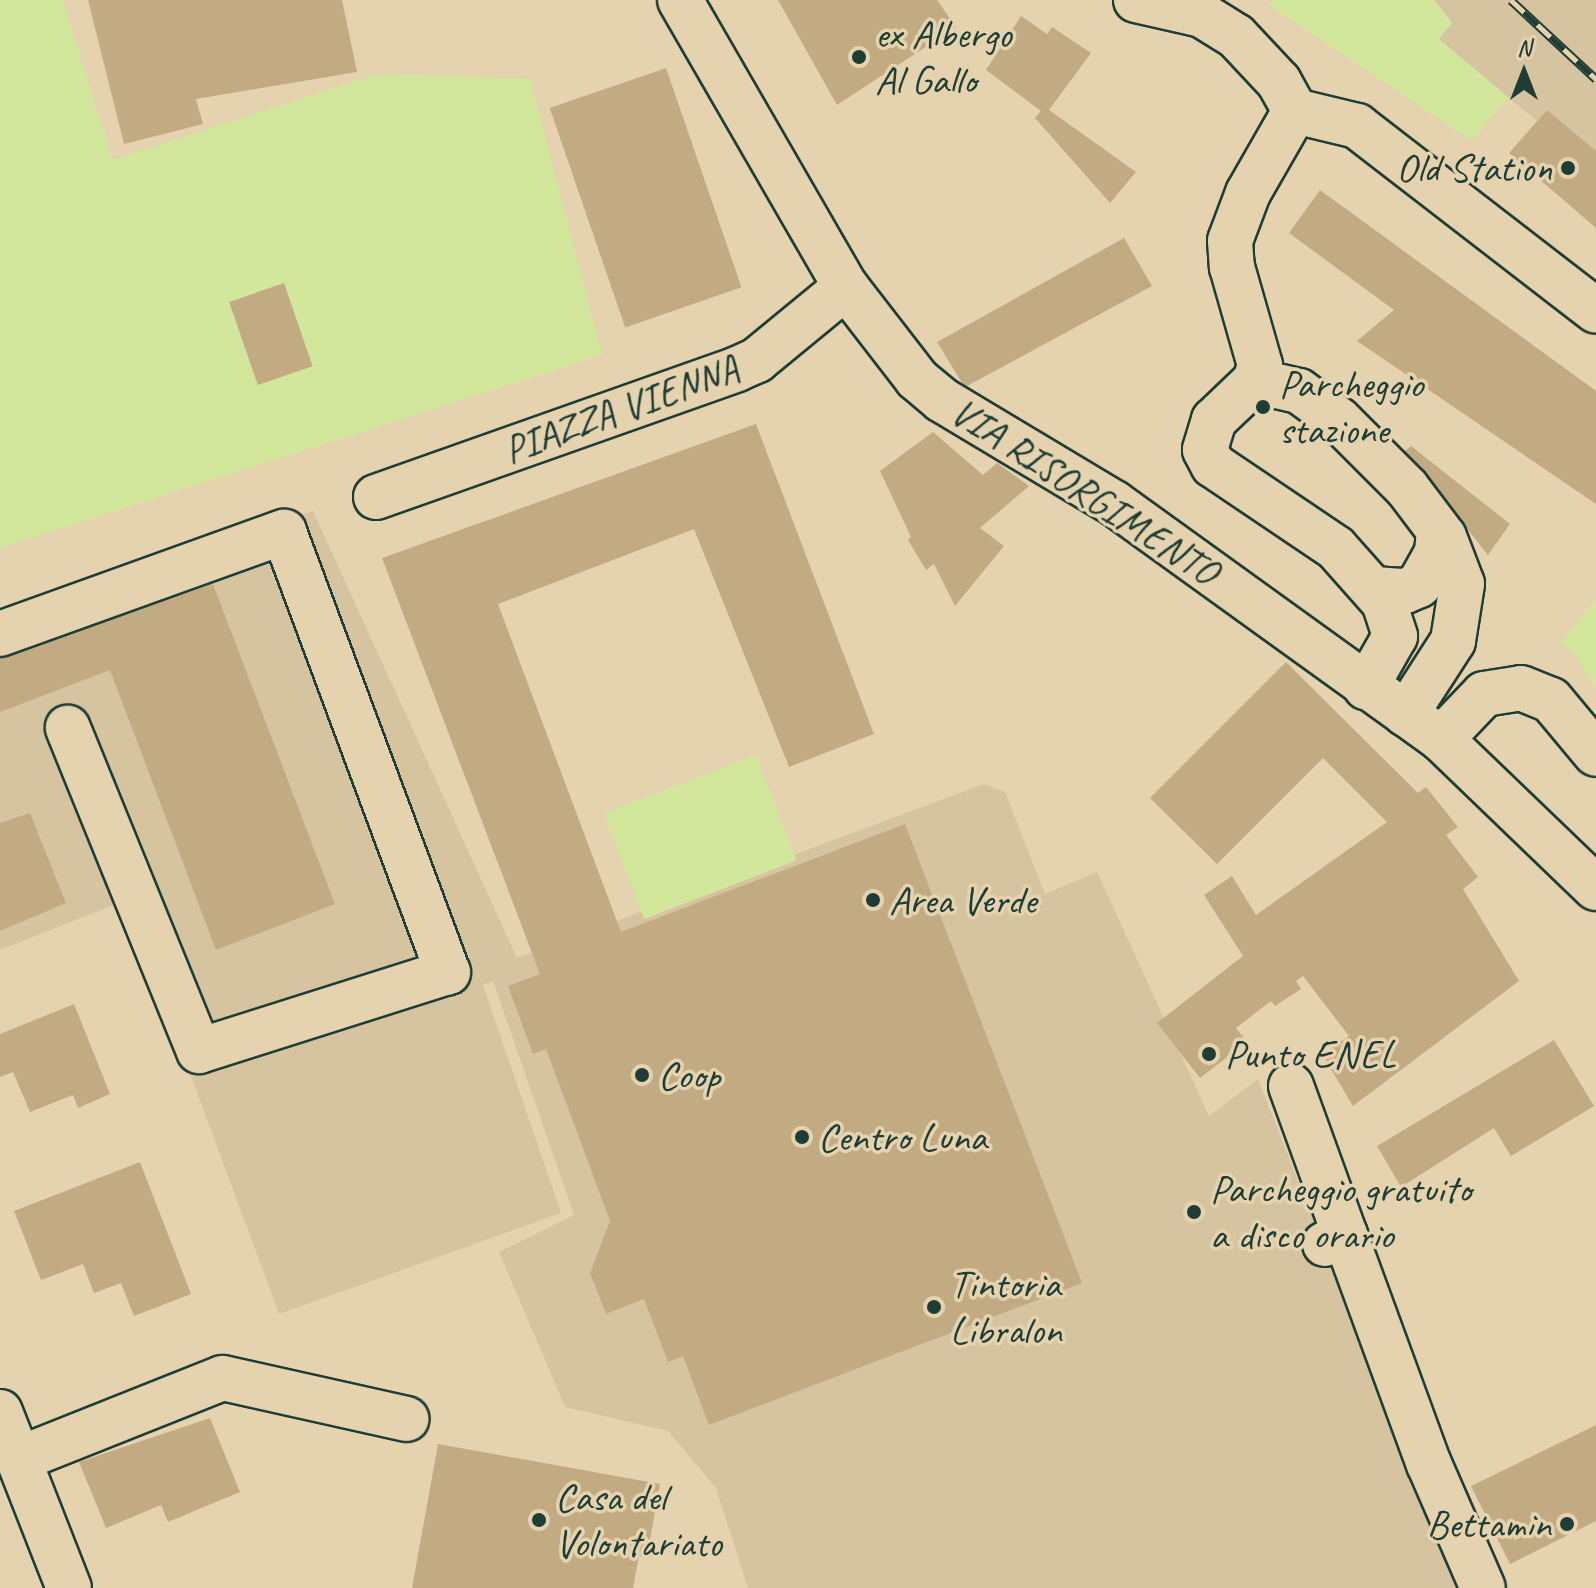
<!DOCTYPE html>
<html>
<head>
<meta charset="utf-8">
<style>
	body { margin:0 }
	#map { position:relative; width:1596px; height:1588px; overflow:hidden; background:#e5d3b0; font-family:Caveat,sans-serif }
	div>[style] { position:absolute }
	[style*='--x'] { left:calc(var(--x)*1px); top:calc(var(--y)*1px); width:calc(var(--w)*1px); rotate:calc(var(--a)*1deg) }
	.built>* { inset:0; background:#d6c4a0 }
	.green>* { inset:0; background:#d2e79b; transform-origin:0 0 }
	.building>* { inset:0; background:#c2ab83; transform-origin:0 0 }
	.roads { filter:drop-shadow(2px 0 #1f3d34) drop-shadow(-2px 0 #1f3d34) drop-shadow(0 2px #1f3d34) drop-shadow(0 -2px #1f3d34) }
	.minor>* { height:44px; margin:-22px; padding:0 22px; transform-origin:22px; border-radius:22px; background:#e5d3b0 }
	.rail>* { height:9px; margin-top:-4.5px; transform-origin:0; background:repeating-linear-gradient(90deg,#e5d3b0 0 18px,#1f3d34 0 36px); box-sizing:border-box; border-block:2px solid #1f3d34 }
	.dots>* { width:22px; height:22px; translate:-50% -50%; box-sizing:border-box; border:4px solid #e5d3b0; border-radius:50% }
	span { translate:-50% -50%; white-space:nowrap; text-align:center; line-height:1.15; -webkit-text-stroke:7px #e5d3b0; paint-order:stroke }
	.poi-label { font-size:40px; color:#1f3d34 }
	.left { translate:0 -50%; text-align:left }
	.right { translate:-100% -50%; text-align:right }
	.street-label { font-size:40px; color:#1f3d34 }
	.north { position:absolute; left:1484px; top:32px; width:80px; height:80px; -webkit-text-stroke:6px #e5d3b0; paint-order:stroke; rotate:0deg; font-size:22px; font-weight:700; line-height:32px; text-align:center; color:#1f3d34 }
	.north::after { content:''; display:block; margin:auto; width:28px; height:36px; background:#1f3d34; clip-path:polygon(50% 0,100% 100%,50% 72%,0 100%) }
</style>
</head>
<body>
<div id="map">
	<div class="built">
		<div style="clip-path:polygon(1434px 0,1596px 0,1596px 151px,1547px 110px,1537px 121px,1438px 39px,1452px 23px)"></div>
		<div style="clip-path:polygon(313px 511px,517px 958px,984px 784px,1005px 792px,1045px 894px,1097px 872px,1209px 1116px,1258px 1079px,1459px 1588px,748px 1588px,716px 1488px,668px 1431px,565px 1407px,499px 1252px,574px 1215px,493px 981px,483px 985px,561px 1213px,279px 1314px,126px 900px,0 950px,0 612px)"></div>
	</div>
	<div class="green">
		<div style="clip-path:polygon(0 0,62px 0,113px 160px,378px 74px,530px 79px,602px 355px,0 548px)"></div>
		<div style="clip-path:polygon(1274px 0,1434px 0,1452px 23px,1439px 39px,1508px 97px,1472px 141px,1269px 5px)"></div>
		<div style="clip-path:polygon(1596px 599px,1596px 689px,1574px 653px,1561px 642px)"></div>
		<div style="left:756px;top:755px;width:113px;height:163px;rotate:69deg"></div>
	</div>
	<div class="building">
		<div style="clip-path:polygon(88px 0,342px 0,357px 72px,196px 99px,203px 124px,124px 144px)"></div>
		<div style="clip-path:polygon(778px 0,937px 0,956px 27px,837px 105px)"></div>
		<div style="clip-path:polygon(1021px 16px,1047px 34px,1052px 27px,1091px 53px,1049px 110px,1136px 172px,1110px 203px,1035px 118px,1041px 111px,986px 70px)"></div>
		<div style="left:666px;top:68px;width:232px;height:123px;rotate:71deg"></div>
		<div style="clip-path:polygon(1547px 110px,1596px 151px,1596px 228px,1509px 153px)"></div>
		<div style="clip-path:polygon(1320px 190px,1596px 391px,1596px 504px,1357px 341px,1394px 310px,1289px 233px)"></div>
		<div style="clip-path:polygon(1124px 238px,1152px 286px,967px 386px,962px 383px,937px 342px)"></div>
		<div style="left:284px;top:283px;width:88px;height:58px;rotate:71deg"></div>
		<div style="clip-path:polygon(756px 424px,874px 734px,789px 767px,694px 529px,498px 604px,621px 932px,905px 824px,1082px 1283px,709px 1425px,683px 1356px,668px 1362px,644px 1299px,606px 1314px,590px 1273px,610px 1221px,546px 1049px,533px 1054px,508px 986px,540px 974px,382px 558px)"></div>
		<div style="clip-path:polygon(933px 432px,983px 475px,997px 463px,1029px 486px,980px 528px,1004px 546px,955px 606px,934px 564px,926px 570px,908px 540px,911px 537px,880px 471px)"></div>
		<div style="clip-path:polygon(1411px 446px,1510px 524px,1488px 555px,1405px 451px)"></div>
		<div style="clip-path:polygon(213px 584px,335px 904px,216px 950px,110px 670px,0 712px,0 658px)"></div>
		<div style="clip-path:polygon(1286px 662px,1418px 793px,1426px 787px,1458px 827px,1446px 835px,1478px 877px,1463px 889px,1519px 981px,1353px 1106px,1322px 1054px,1349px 1036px,1303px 976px,1296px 981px,1301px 989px,1275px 1006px,1271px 1001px,1236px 1028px,1247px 1042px,1200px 1078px,1157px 1023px,1243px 956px,1204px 895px,1232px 876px,1256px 915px,1387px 822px,1323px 758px,1217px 864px,1150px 798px)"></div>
		<div style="clip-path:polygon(30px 813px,66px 903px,0 931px,0 823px)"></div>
		<div style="clip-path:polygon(74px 1004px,110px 1094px,78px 1108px,73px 1095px,30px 1112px,13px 1072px,0 1077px,0 1034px)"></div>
		<div style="clip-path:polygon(1554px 1040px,1594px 1106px,1511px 1156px,1494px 1128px,1401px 1187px,1377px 1146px)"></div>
		<div style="clip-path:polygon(140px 1162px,191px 1294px,134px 1316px,121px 1283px,94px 1293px,83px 1264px,41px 1280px,14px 1211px)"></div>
		<div style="clip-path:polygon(210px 1418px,240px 1492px,168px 1522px,161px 1505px,106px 1528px,79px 1462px)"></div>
		<div style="clip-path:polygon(1596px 1425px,1596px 1521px,1510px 1564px,1471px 1486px)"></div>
		<div style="clip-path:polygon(438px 1444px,660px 1484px,647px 1557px,639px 1556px,633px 1588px,412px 1588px)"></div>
	</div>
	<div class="roads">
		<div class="minor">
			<div style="--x:680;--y:0;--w:332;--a:60"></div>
			<div style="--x:846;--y:287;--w:116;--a:52.3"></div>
			<div style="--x:917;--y:379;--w:33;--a:40"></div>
			<div style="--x:942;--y:400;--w:200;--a:30.9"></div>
			<div style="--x:1114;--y:503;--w:403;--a:35.8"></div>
			<div style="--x:1441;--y:739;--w:215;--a:43.9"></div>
			<div style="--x:1136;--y:0;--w:68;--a:12.8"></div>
			<div style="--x:1202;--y:15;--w:40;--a:32"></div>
			<div style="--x:1236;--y:36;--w:63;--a:46.9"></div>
			<div style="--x:1279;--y:82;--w:33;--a:61"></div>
			<div style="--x:1295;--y:111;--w:95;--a:119.8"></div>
			<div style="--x:1248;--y:193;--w:51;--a:110.6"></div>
			<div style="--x:1230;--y:241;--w:26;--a:86"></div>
			<div style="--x:1232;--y:267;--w:102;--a:74.1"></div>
			<div style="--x:1260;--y:365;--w:17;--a:107"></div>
			<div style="--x:1255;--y:381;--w:57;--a:136.4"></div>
			<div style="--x:1214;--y:420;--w:31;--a:107"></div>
			<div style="--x:1205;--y:450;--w:17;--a:62"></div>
			<div style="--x:1213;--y:465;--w:148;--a:34"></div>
			<div style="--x:1336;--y:548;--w:72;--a:48.4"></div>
			<div style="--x:1384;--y:602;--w:36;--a:72"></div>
			<div style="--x:1395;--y:636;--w:59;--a:119.6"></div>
			<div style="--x:1295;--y:111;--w:64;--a:13.6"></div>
			<div style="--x:1357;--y:126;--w:302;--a:37.7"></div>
			<div style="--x:1255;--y:381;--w:45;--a:12.8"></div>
			<div style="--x:1299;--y:391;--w:49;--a:35.9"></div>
			<div style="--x:1339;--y:420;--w:96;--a:45"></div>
			<div style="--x:1407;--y:488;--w:61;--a:52.9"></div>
			<div style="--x:1444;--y:537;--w:50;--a:69"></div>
			<div style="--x:1462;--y:584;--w:58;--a:99"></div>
			<div style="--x:1453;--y:641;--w:87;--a:122.8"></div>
			<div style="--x:376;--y:497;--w:383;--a:-19.5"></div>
			<div style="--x:737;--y:369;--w:22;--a:-24"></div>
			<div style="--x:757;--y:360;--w:115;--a:-39.4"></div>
			<div style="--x:1374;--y:589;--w:31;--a:4"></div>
			<div style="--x:1405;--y:591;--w:15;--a:-23"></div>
			<div style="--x:1419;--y:585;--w:37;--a:-61"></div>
			<div style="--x:1437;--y:553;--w:22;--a:-85"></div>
			<div style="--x:0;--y:634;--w:302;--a:-19.8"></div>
			<div style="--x:284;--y:532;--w:470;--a:69.6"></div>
			<div style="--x:448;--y:972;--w:261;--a:162.4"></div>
			<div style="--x:199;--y:1051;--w:349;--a:-112.1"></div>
			<div style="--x:1441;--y:739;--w:62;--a:-46.3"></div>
			<div style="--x:1484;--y:694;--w:37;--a:-9"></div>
			<div style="--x:1521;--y:688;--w:32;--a:22"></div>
			<div style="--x:1551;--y:700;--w:70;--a:50.2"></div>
			<div style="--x:1291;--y:1086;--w:158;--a:70.1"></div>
			<div style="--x:1325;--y:1244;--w:22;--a:-24"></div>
			<div style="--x:1345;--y:1235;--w:244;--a:69.9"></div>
			<div style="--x:1429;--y:1464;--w:135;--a:66.5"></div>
			<div style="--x:0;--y:1412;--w:189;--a:68.6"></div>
			<div style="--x:19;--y:1459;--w:219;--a:-21.7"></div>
			<div style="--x:223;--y:1378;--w:188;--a:12.6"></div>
		</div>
	</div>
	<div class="rail">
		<div style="--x:1511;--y:0;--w:116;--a:42.9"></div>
	</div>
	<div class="dots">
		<div style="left:859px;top:57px;background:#1f3d34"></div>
		<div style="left:1568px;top:168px;background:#1f3d34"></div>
		<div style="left:1263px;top:407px;background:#1f3d34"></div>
		<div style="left:873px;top:900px;background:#1f3d34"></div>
		<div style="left:1209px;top:1054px;background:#1f3d34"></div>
		<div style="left:642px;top:1075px;background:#1f3d34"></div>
		<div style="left:802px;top:1137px;background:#1f3d34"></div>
		<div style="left:1194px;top:1212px;background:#1f3d34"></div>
		<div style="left:934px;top:1307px;background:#1f3d34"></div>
		<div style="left:539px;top:1520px;background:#1f3d34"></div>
		<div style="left:1567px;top:1524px;background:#1f3d34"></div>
	</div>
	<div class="poi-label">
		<span class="left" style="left:875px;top:57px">ex Albergo<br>Al Gallo</span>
		<span class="right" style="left:1552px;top:168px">Old Station</span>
		<span class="left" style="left:1279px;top:407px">Parcheggio<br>stazione</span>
		<span class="left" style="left:889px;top:900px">Area Verde</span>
		<span class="left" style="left:1225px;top:1054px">Punto ENEL</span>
		<span class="left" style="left:658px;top:1075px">Coop</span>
		<span class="left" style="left:818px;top:1137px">Centro Luna</span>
		<span class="left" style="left:1210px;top:1212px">Parcheggio gratuito<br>a disco orario</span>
		<span class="left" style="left:950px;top:1307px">Tintoria<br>Libralon</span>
		<span class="left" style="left:555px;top:1520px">Casa del<br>Volontariato</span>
		<span class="right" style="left:1551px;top:1524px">Bettamin</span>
	</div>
	<div class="street-label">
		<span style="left:621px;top:409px;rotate:-20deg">PIAZZA VIENNA</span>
		<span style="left:1085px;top:491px;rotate:33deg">VIA RISORGIMENTO</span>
	</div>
	<div class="north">N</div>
</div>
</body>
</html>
